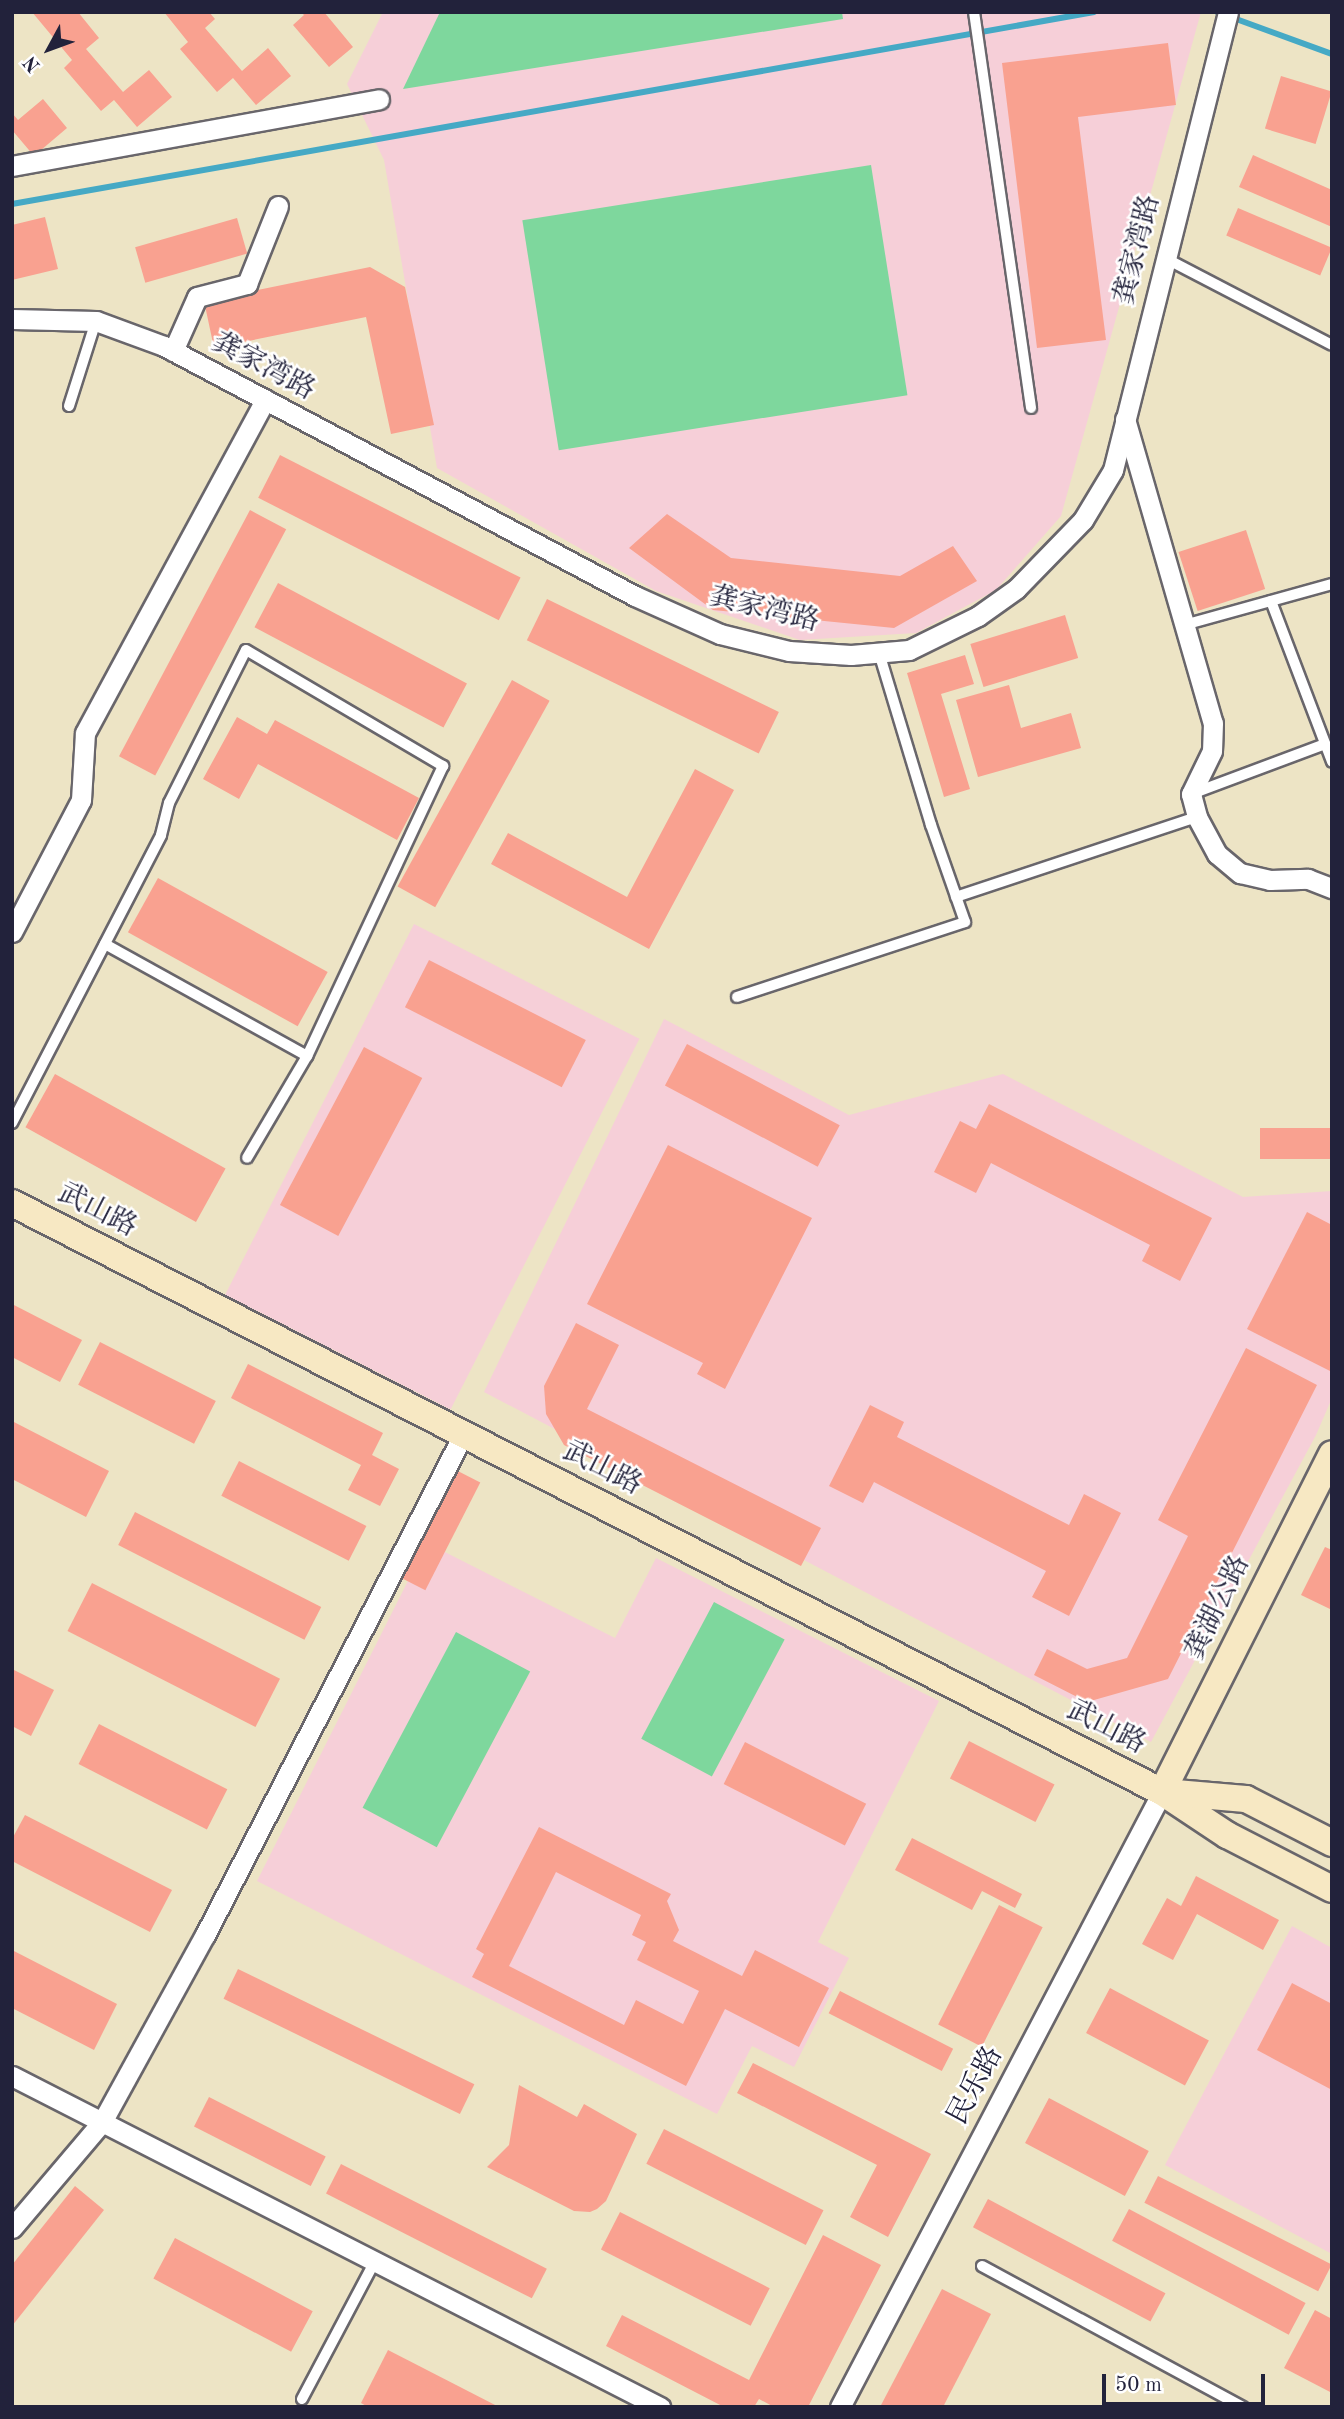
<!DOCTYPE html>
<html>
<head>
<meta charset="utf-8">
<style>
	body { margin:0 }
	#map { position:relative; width:1344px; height:2419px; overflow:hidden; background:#ede4c5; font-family:"Old Standard TT","Noto Serif SC",serif }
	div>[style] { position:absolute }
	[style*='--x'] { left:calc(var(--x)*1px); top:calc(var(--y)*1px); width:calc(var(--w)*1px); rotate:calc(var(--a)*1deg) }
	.built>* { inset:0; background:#f6cfd8; transform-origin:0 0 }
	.green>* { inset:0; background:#7ed79d; transform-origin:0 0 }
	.stream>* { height:6px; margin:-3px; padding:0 3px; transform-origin:3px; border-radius:3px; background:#45a9c5 }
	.building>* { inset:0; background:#f9a190; transform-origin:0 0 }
	.roads { filter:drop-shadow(2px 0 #69666b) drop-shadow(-2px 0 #69666b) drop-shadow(0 2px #69666b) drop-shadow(0 -2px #69666b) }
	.lane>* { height:10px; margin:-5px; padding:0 5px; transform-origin:5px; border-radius:5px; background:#fff }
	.street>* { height:19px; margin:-9.5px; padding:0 9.5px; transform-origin:9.5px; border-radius:9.5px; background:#fff }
	.secondary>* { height:26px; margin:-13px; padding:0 13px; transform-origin:13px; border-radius:13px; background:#f7e8c3 }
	span { translate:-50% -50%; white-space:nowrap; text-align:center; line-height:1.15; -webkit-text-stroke:5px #fff; paint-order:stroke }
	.street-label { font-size:28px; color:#22223b }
	.frame { position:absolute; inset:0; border:14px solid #22223b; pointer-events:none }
	.north { position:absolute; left:14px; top:14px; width:70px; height:70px; -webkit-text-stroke:5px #fff; paint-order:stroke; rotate:229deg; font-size:19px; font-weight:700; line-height:28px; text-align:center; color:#22223b }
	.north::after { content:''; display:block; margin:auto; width:24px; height:32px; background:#22223b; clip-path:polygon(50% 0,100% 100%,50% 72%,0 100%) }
	.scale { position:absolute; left:1102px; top:2374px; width:163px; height:32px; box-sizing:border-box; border:4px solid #22223b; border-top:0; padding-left:9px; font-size:21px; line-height:24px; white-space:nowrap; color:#22223b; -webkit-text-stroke:5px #fff; paint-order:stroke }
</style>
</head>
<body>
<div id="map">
	<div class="built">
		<div style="clip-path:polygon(383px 12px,1201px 12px,1061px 516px,996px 590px,916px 633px,800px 640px,656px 591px,437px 468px,384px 160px,347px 84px)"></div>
		<div style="left:414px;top:924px;width:253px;height:416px;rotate:27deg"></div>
		<div style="clip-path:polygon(664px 1019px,849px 1115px,1003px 1074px,1243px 1197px,1332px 1191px,1332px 1398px,1316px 1435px,1151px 1742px,484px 1392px)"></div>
		<div style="clip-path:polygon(427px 1543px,615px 1638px,656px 1558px,939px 1701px,818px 1942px,849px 1958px,794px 2067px,752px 2046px,717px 2114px,257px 1881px)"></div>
		<div style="clip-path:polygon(1292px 1926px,1332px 1948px,1332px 2254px,1165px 2165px)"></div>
	</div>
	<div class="green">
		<div style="clip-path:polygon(440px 12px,842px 12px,843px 19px,403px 89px)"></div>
		<div style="left:871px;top:165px;width:233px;height:353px;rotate:81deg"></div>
		<div style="left:714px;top:1602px;width:80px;height:155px;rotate:28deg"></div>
		<div style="left:456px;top:1632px;width:84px;height:199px;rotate:28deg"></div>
	</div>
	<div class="stream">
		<div style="--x:1217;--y:12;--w:122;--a:20.1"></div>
		<div style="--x:12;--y:204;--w:1099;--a:-10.06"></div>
	</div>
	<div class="building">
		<div style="clip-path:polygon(32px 12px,78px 12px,99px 38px,86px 49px,123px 92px,149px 70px,172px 97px,137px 127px,114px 100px,101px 111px,64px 68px,72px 60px)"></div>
		<div style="clip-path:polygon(164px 12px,209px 12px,215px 19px,205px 28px,242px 71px,268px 48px,291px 76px,256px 105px,233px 78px,217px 92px,180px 49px,188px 42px)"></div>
		<div style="clip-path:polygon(301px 12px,324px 12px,353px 47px,329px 67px,293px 25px,304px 15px)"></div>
		<div style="clip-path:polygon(1168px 43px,1176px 105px,1078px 117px,1106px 340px,1037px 348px,1002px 63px)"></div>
		<div style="left:1281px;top:76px;width:53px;height:55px;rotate:17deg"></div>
		<div style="clip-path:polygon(43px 99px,67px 128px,34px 156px,12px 130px,12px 113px,18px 120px)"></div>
		<div style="clip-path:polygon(1253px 155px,1332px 190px,1332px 227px,1239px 187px)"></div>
		<div style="left:1238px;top:208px;width:102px;height:30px;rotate:23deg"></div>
		<div style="clip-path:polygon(45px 217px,58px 269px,12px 280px,12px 225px)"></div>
		<div style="left:237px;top:218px;width:37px;height:106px;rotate:74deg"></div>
		<div style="clip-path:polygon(370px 267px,405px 287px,434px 425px,391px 434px,366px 317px,214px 348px,204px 301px)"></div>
		<div style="left:280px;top:455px;width:270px;height:48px;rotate:27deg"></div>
		<div style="left:250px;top:510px;width:41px;height:279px;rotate:28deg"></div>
		<div style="clip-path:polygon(667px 514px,731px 558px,900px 576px,953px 546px,977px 581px,894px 628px,713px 610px,629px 548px)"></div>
		<div style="left:1246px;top:530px;width:62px;height:71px;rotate:72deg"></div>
		<div style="left:278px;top:583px;width:214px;height:50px;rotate:28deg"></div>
		<div style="left:547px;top:599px;width:258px;height:46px;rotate:26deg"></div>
		<div style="left:1065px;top:615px;width:45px;height:99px;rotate:73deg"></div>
		<div style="clip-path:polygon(965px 655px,974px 684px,941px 694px,970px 789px,944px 797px,907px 673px)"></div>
		<div style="left:512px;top:680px;width:43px;height:236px;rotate:29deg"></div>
		<div style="clip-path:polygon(1009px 685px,1021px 728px,1071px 713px,1081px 748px,978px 777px,956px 700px)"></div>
		<div style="clip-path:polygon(237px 717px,267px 734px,275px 720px,419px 798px,397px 840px,258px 764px,239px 799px,203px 779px)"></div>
		<div style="clip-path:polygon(695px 769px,734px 790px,649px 949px,491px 864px,508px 833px,627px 897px)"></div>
		<div style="left:158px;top:878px;width:194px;height:62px;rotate:29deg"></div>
		<div style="left:429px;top:960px;width:176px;height:53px;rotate:27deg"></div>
		<div style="left:687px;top:1044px;width:173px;height:47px;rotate:28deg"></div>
		<div style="left:364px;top:1047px;width:66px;height:179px;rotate:28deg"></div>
		<div style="left:55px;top:1074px;width:195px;height:61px;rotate:29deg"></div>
		<div style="clip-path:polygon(989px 1104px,1212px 1218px,1180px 1281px,1142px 1261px,1150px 1245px,991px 1163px,976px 1193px,934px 1172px,960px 1121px,976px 1129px)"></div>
		<div style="left:1332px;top:1128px;width:31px;height:72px;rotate:90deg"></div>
		<div style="clip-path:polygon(668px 1145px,812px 1218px,725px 1389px,697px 1374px,703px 1363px,587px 1304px)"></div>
		<div style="clip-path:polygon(1307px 1212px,1332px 1225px,1332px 1372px,1247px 1329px)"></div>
		<div style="clip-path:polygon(12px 1304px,82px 1340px,60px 1382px,12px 1357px)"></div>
		<div style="clip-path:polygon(576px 1323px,619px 1345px,587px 1409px,821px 1528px,801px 1566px,564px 1445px,546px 1414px,544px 1386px)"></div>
		<div style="left:100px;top:1342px;width:130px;height:48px;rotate:27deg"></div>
		<div style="clip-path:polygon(1246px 1348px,1317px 1385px,1168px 1679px,1087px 1702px,1034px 1675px,1047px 1649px,1087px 1669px,1127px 1658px,1188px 1536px,1158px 1520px)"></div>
		<div style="clip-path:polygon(248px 1364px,383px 1433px,372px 1455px,399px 1469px,380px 1506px,348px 1490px,361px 1465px,231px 1398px)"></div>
		<div style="clip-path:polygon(870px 1405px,904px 1422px,897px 1437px,1069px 1525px,1084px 1494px,1121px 1513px,1069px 1616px,1032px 1597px,1046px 1571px,874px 1482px,863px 1503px,829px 1486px)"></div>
		<div style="clip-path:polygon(12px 1421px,109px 1471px,86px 1517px,12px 1479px)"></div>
		<div style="left:239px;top:1461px;width:143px;height:39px;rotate:27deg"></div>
		<div style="left:450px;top:1467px;width:34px;height:121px;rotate:27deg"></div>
		<div style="left:135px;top:1512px;width:209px;height:37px;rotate:27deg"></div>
		<div style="clip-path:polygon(1325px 1547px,1332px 1550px,1332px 1610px,1301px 1595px)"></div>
		<div style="left:92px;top:1583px;width:211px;height:54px;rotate:27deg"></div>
		<div style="clip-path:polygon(12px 1669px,54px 1690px,31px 1736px,12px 1726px)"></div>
		<div style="left:99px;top:1724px;width:144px;height:45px;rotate:27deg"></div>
		<div style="left:969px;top:1741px;width:96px;height:42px;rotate:27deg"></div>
		<div style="left:745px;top:1742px;width:136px;height:47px;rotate:27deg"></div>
		<div style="clip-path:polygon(25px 1815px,172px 1890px,150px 1932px,12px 1861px,12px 1839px)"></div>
		<div style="clip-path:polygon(evenodd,539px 1827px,671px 1894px,667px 1901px,679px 1930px,673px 1941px,742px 1976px,755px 1950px,829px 1988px,799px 2047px,725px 2009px,686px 2086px,472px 1977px,484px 1954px,476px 1949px,539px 1827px,556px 1872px,641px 1915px,632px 1935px,646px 1942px,637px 1960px,699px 1991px,683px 2024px,636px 2000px,624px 2025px,509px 1966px,556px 1872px)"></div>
		<div style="clip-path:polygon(912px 1838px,1022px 1894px,1015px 1908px,982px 1891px,972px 1910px,895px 1870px)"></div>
		<div style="clip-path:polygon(1196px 1876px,1279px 1920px,1263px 1950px,1197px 1914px,1173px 1960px,1142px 1944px,1167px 1898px,1181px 1906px)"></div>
		<div style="left:999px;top:1905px;width:49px;height:134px;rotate:27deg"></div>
		<div style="clip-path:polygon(12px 1950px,117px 2004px,94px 2050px,12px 2008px)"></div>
		<div style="left:238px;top:1969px;width:263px;height:33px;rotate:26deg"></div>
		<div style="clip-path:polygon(1292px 1983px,1332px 2004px,1332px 2090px,1257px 2050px)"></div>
		<div style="left:1110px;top:1988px;width:112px;height:51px;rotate:28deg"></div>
		<div style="left:840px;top:1991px;width:127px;height:25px;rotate:27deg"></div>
		<div style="clip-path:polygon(753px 2063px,931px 2154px,888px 2237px,850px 2217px,877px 2165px,737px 2093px)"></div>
		<div style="clip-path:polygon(519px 2085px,577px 2117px,584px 2104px,637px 2134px,606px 2201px,597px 2209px,590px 2212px,574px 2211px,487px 2167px,509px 2145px)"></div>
		<div style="left:209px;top:2097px;width:131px;height:33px;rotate:27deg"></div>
		<div style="left:1049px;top:2098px;width:113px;height:51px;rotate:28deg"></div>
		<div style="left:664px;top:2129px;width:179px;height:39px;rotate:27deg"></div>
		<div style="left:341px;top:2164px;width:231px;height:33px;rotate:27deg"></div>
		<div style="left:1158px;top:2176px;width:195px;height:30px;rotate:27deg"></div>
		<div style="clip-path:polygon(75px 2186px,104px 2210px,12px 2326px,12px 2265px)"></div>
		<div style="left:988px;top:2199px;width:201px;height:32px;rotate:28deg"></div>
		<div style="left:1129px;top:2209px;width:200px;height:36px;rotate:28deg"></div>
		<div style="left:620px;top:2212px;width:168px;height:42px;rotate:27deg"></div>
		<div style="clip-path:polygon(823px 2235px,881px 2265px,808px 2407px,774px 2407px,759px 2399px,754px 2407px,724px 2407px,606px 2346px,622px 2315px,749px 2380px)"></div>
		<div style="left:175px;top:2238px;width:156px;height:46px;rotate:28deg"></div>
		<div style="clip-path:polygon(942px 2289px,991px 2314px,943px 2407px,880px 2407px)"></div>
		<div style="clip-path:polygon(1315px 2310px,1332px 2319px,1332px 2393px,1284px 2368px)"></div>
		<div style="clip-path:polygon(388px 2350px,499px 2407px,368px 2407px,361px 2403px)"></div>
	</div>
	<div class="roads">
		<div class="lane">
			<div style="--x:974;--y:12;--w:400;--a:81.8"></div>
			<div style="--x:1165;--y:258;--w:188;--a:27.5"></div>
			<div style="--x:69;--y:406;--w:89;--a:-72.4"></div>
			<div style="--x:1271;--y:601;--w:172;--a:69.2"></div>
			<div style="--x:1184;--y:625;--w:154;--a:-15.5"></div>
			<div style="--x:1194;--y:793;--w:140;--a:-20.5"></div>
			<div style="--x:956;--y:897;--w:254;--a:-18.4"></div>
			<div style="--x:105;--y:944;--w:231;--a:29"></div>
			<div style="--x:307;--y:1056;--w:118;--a:120.5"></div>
			<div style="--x:737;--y:997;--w:240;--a:-18.2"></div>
			<div style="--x:965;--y:922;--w:103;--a:-109.3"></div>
			<div style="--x:931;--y:825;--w:180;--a:-106.8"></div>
			<div style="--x:12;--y:1123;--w:324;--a:-62.6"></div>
			<div style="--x:161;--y:835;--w:33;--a:-76"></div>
			<div style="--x:169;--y:803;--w:171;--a:-63.3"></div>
			<div style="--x:246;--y:650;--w:229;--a:30.5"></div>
			<div style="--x:443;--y:766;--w:320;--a:115.1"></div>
			<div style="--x:982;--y:2266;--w:297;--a:28.4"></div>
			<div style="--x:302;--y:2399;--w:156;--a:-62.1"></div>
		</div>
		<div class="street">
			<div style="--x:12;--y:166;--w:373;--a:-10.3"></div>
			<div style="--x:12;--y:319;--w:84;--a:1.4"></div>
			<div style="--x:96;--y:321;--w:72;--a:20.2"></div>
			<div style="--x:164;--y:346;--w:533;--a:27.96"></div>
			<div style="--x:635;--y:596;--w:93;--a:24.1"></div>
			<div style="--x:720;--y:634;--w:71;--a:13.8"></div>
			<div style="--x:789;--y:651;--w:62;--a:3.7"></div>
			<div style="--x:851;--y:655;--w:58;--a:-4.9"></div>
			<div style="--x:909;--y:650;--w:77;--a:-26.2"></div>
			<div style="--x:978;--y:616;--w:47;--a:-35.4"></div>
			<div style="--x:1016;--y:589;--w:96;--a:-45.8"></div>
			<div style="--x:1083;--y:520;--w:58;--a:-59"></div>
			<div style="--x:1113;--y:470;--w:472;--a:-75.9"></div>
			<div style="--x:173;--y:351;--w:59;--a:-66"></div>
			<div style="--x:197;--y:297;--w:52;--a:-14.6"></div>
			<div style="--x:247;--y:284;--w:84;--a:-68.3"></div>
			<div style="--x:1125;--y:419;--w:316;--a:73.9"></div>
			<div style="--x:1213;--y:723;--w:28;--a:92"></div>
			<div style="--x:1212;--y:751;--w:48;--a:116"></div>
			<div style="--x:1191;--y:794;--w:24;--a:75"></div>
			<div style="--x:1197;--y:817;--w:42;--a:61.6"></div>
			<div style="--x:1217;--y:854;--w:30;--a:40"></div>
			<div style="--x:1240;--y:873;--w:31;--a:13"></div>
			<div style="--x:1270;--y:880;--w:38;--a:-2"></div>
			<div style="--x:1308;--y:879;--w:26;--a:21"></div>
			<div style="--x:12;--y:932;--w:149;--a:-62.4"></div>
			<div style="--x:81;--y:800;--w:67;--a:-86.6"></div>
			<div style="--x:85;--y:733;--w:379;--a:-61.6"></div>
			<div style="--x:12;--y:2076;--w:728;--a:27.06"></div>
			<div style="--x:12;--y:2228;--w:139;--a:-49.7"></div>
			<div style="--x:102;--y:2122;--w:213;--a:-61.2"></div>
			<div style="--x:205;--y:1935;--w:565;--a:-62.71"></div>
			<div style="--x:840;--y:2407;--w:694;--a:-62.36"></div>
		</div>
		<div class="secondary">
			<div style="--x:12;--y:1203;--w:1292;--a:27.12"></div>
			<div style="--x:1162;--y:1792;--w:78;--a:33.5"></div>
			<div style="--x:1227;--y:1835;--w:118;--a:27.2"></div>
			<div style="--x:1162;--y:1792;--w:378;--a:-63.3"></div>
			<div style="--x:1164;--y:1792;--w:82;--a:4.9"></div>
			<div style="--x:1246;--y:1799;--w:97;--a:27.1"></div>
		</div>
	</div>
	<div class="street-label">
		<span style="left:1138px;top:250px;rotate:-76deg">龚家湾路</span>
		<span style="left:263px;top:367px;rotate:28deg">龚家湾路</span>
		<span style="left:764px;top:610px;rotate:14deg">龚家湾路</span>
		<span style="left:97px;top:1211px;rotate:27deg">武山路</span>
		<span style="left:602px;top:1469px;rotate:27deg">武山路</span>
		<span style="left:1218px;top:1608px;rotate:-64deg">龚湖公路</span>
		<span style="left:1106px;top:1728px;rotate:27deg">武山路</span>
		<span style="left:976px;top:2086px;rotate:-62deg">民乐路</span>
	</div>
	<div class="frame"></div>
	<div class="north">N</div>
	<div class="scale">50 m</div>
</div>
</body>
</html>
